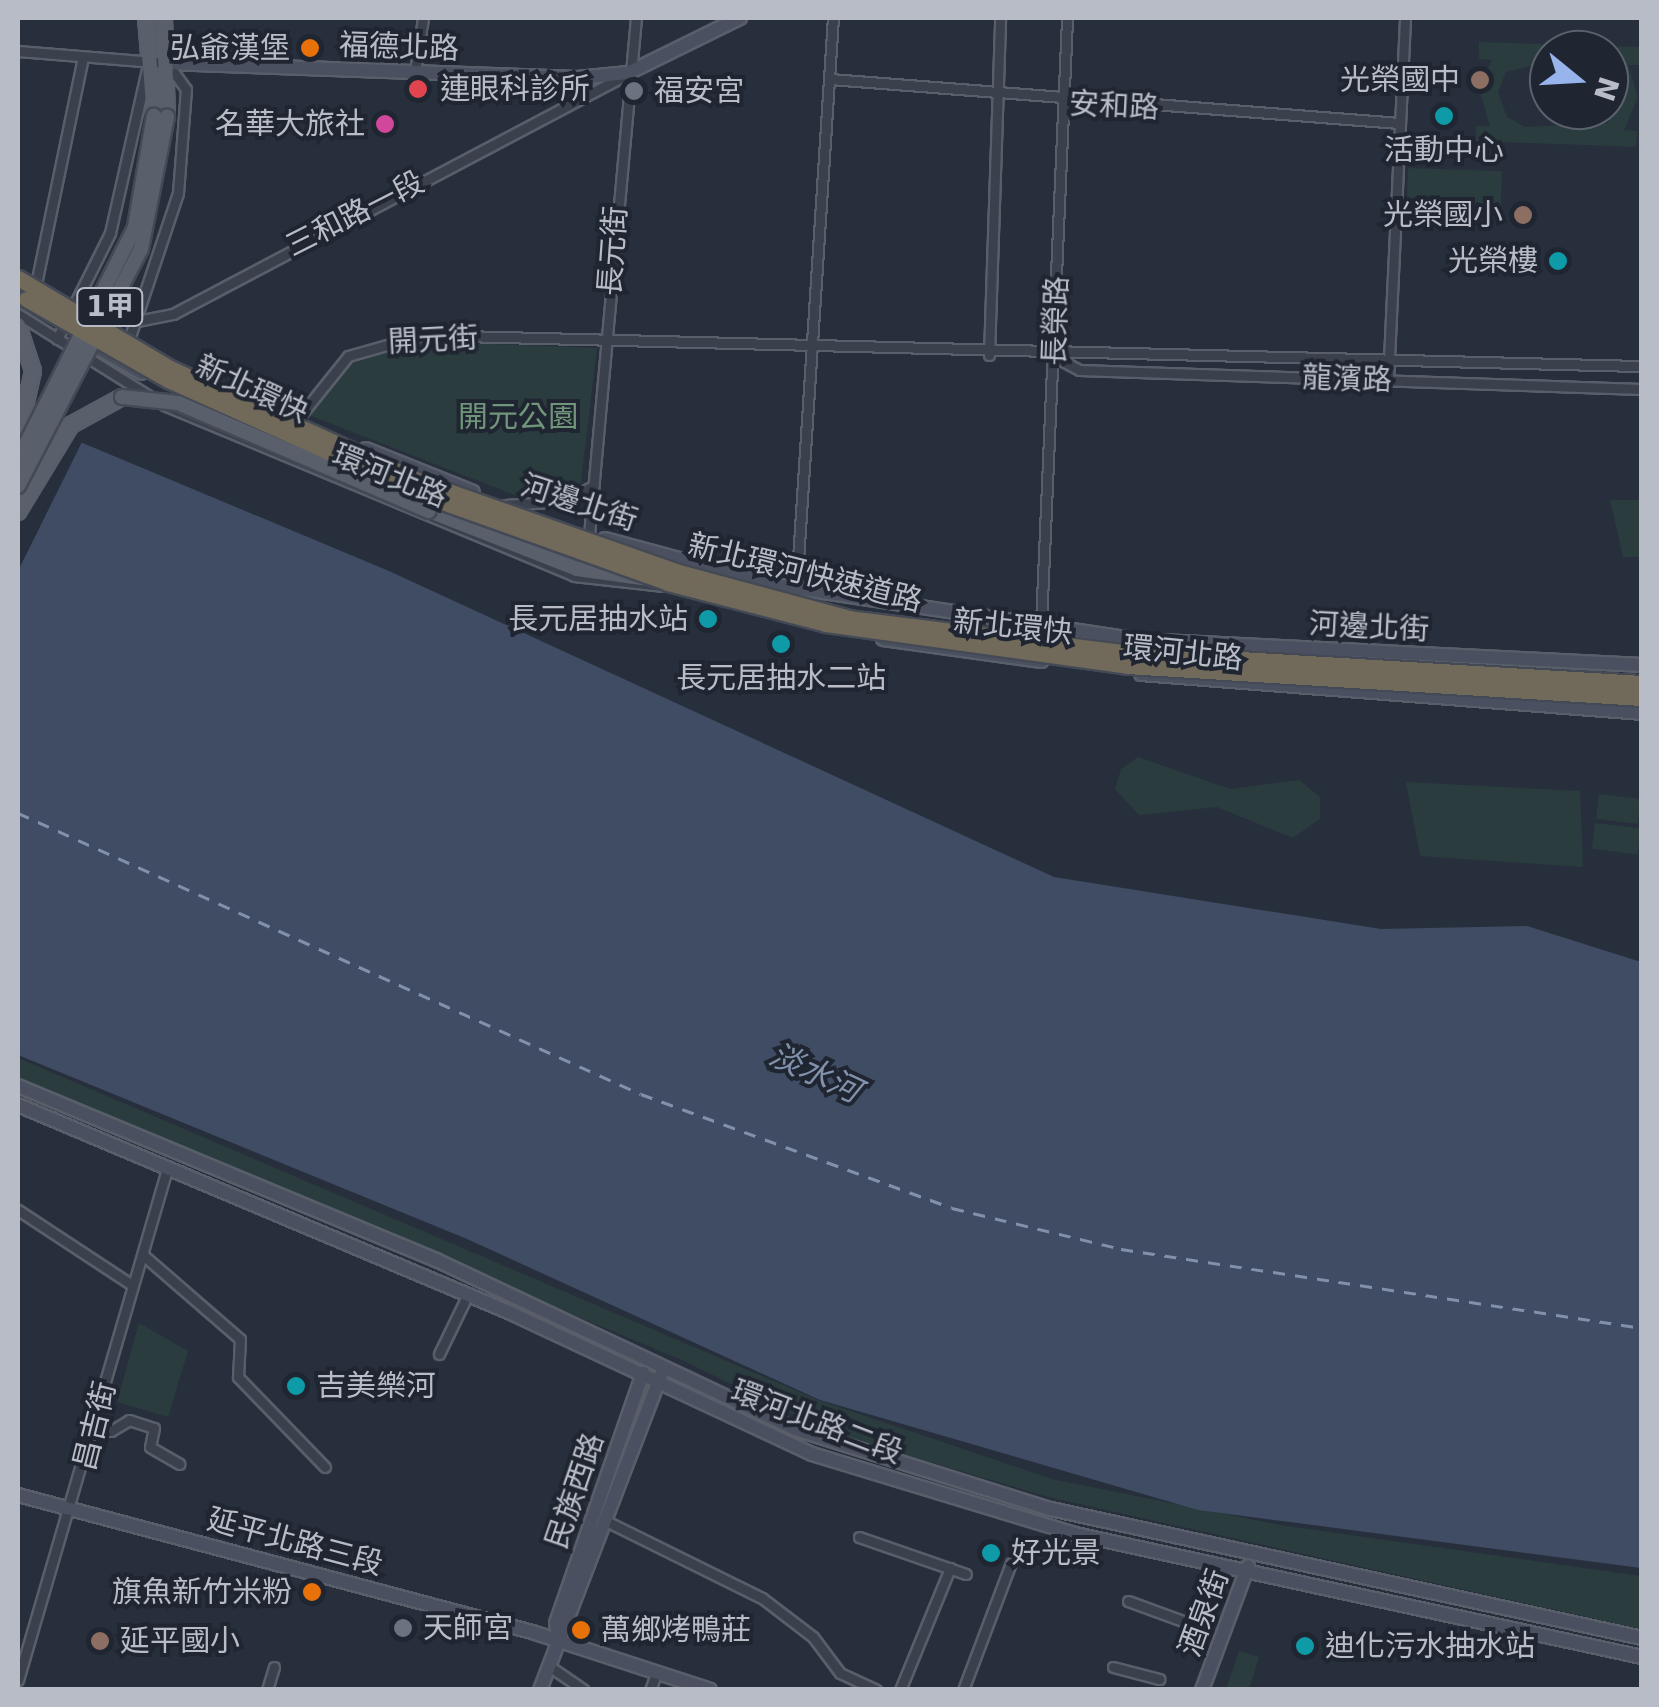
<!DOCTYPE html>
<html>
<head>
<meta charset="utf-8">
<style>
	body { margin:0 }
	#map { position:relative; width:1659px; height:1707px; overflow:hidden; background:#272f3c; font-family:"DejaVu Sans","Noto Sans TC",sans-serif }
	div>[style] { position:absolute }
	[style*='--x'] { left:calc(var(--x)*1px); top:calc(var(--y)*1px); width:calc(var(--w)*1px); rotate:calc(var(--a)*1deg) }
	.green>* { inset:0; background:#2a3c3e; transform-origin:0 0 }
	.water>* { inset:0; background:#3f4c63 }
	.pier>* { inset:0; background:#272f3c }
	.ferry>* { height:2.5px; margin-top:-1.25px; transform-origin:0; background:repeating-linear-gradient(90deg,#8291ab 0 12px,transparent 0 22px) }
	.roads { filter:drop-shadow(2px 0 #595f6a) drop-shadow(-2px 0 #595f6a) drop-shadow(0 2px #595f6a) drop-shadow(0 -2px #595f6a) }
	.street>* { height:9px; margin:-4.5px; padding:0 4.5px; transform-origin:4.5px; border-radius:4.5px; background:#3b414c }
	.secondary>* { height:12px; margin:-6px; padding:0 6px; transform-origin:6px; border-radius:6px; background:#4a505f }
	.primary>* { height:14px; margin:-7px; padding:0 7px; transform-origin:7px; border-radius:7px; background:#59606c }
	.bridges { filter:drop-shadow(2px 0 #444a55) drop-shadow(-2px 0 #444a55) drop-shadow(0 2px #444a55) drop-shadow(0 -2px #444a55) }
	.primary-bridge>* { height:14px; margin:-7px; padding:0 7px; transform-origin:7px; border-radius:7px; background:#59606c }
	.highway-bridge>* { height:15px; margin:-7.5px; padding:0 7.5px; transform-origin:7.5px; border-radius:7.5px; background:#716959 }
	.dots>* { width:28px; height:28px; translate:-50% -50%; box-sizing:border-box; border:5px solid #202631; border-radius:50% }
	span { translate:-50% -50%; white-space:nowrap; text-align:center; line-height:1.15; -webkit-text-stroke:8px #202631; paint-order:stroke }
	.shield-label span { padding:2px 8px; background:#202631; border:2px solid; border-radius:8px; -webkit-text-stroke-width:0 }
	.shield-label { font-size:28px; color:#b7bcc7; font-weight:700 }
	.street-label { font-size:30px; color:#b7bcc7 }
	.poi-label { font-size:30px; color:#b7bcc7 }
	.right { translate:-100% -50%; text-align:right }
	.left { translate:0 -50%; text-align:left }
	.park-label { font-size:30px; color:#71957b }
	.water-label { font-size:32px; color:#8291ab; font-style:italic }
	.frame { position:absolute; inset:0; border:20px solid #b7bcc7; pointer-events:none }
	.north { position:absolute; left:1529px; top:30px; width:100px; height:100px; box-sizing:border-box; background:#202631; border:2px solid #5c626d; border-radius:50%; rotate:108deg; font-size:28px; font-weight:700; line-height:40px; text-align:center; color:#b7bcc7 }
	.north::after { content:''; display:block; margin:auto; width:35px; height:45px; background:#98b4ec; clip-path:polygon(50% 0,100% 100%,50% 72%,0 100%) }
</style>
</head>
<body>
<div id="map">
	<div class="green">
		<div style="clip-path:polygon(evenodd,1479px 42px,1641px 47px,1641px 65px,1628px 65px,1638px 97px,1624px 130px,1637px 131px,1636px 147px,1476px 141px,1476px 126px,1490px 126px,1479px 88px,1492px 60px,1479px 59px,1479px 42px,1549px 50px,1609px 50px,1622px 95px,1608px 123px,1525px 127px,1507px 117px,1498px 92px,1506px 72px,1549px 61px,1549px 50px)"></div>
		<div style="left:1408px;top:168px;width:94px;height:47px;rotate:2deg"></div>
		<div style="clip-path:polygon(413px 341px,597px 348px,580px 490px,522px 498px,306px 414px,356px 358px)"></div>
		<div style="clip-path:polygon(1610px 500px,1641px 500px,1641px 557px,1623px 557px)"></div>
		<div style="clip-path:polygon(1138px 757px,1230px 789px,1299px 780px,1320px 797px,1320px 819px,1293px 838px,1217px 807px,1139px 815px,1115px 789px,1121px 769px)"></div>
		<div style="clip-path:polygon(1406px 782px,1580px 791px,1583px 867px,1420px 856px)"></div>
		<div style="left:1599px;top:794px;width:42px;height:25px;rotate:7deg"></div>
		<div style="left:1595px;top:823px;width:46px;height:26px;rotate:7deg"></div>
		<div style="clip-path:polygon(18px 1058px,818px 1400px,1052px 1479px,1280px 1525px,1641px 1576px,1641px 1629px,1048px 1497px,829px 1432px,684px 1361px,18px 1082px)"></div>
		<div style="clip-path:polygon(139px 1323px,188px 1351px,168px 1417px,117px 1402px)"></div>
		<div style="clip-path:polygon(1239px 1651px,1259px 1657px,1249px 1689px,1226px 1689px)"></div>
	</div>
	<div class="water">
		<div style="clip-path:polygon(18px 416px,389px 571px,1054px 877px,1381px 929px,1527px 926px,1641px 962px,1641px 1568px,1198px 1510px,820px 1400px,467px 1239px,18px 1055px)"></div>
	</div>
	<div class="pier">
		<div style="clip-path:polygon(18px 411px,83px 440px,18px 571px)"></div>
	</div>
	<div class="ferry">
		<div style="--x:18;--y:813;--w:683;--a:24.28"></div>
		<div style="--x:641;--y:1094;--w:331;--a:20.1"></div>
		<div style="--x:952;--y:1208;--w:174;--a:13.6"></div>
		<div style="--x:1121;--y:1249;--w:527;--a:8.62"></div>
	</div>
	<div class="roads">
		<div class="street">
			<div style="--x:18;--y:51;--w:149;--a:4.6"></div>
			<div style="--x:167;--y:63;--w:32;--a:54"></div>
			<div style="--x:186;--y:89;--w:104;--a:94.4"></div>
			<div style="--x:178;--y:193;--w:160;--a:108.5"></div>
			<div style="--x:415;--y:72;--w:55;--a:-81.6"></div>
			<div style="--x:830;--y:79;--w:571;--a:4.42"></div>
			<div style="--x:36;--y:284;--w:232;--a:-78.3"></div>
			<div style="--x:81;--y:292;--w:63;--a:27.4"></div>
			<div style="--x:137;--y:321;--w:37;--a:-11"></div>
			<div style="--x:173;--y:314;--w:508;--a:-27.83"></div>
			<div style="--x:18;--y:314;--w:157;--a:32"></div>
			<div style="--x:57;--y:339;--w:119;--a:-63.4"></div>
			<div style="--x:110;--y:233;--w:172;--a:-77.3"></div>
			<div style="--x:989;--y:355;--w:337;--a:-88.1"></div>
			<div style="--x:1055;--y:357;--w:27;--a:28"></div>
			<div style="--x:1079;--y:370;--w:563;--a:1.93"></div>
			<div style="--x:1388;--y:380;--w:362;--a:-87.3"></div>
			<div style="--x:164;--y:405;--w:444;--a:22.6"></div>
			<div style="--x:574;--y:576;--w:90;--a:6.4"></div>
			<div style="--x:296;--y:421;--w:83;--a:-51.3"></div>
			<div style="--x:348;--y:356;--w:77;--a:-15.8"></div>
			<div style="--x:422;--y:335;--w:1220;--a:1.46"></div>
			<div style="--x:505;--y:505;--w:60;--a:-3.8"></div>
			<div style="--x:565;--y:501;--w:32;--a:-28"></div>
			<div style="--x:589;--y:535;--w:519;--a:-84.81"></div>
			<div style="--x:796;--y:591;--w:574;--a:-86.31"></div>
			<div style="--x:1041;--y:624;--w:607;--a:-87.54"></div>
			<div style="--x:18;--y:1210;--w:136;--a:33.3"></div>
			<div style="--x:143;--y:1255;--w:128;--a:40.9"></div>
			<div style="--x:240;--y:1339;--w:38;--a:93"></div>
			<div style="--x:238;--y:1377;--w:125;--a:46"></div>
			<div style="--x:439;--y:1354;--w:67;--a:-64.2"></div>
			<div style="--x:94;--y:1425;--w:18;--a:19"></div>
			<div style="--x:111;--y:1431;--w:21;--a:-31"></div>
			<div style="--x:129;--y:1420;--w:26;--a:18"></div>
			<div style="--x:154;--y:1428;--w:19;--a:102"></div>
			<div style="--x:150;--y:1447;--w:34;--a:30"></div>
			<div style="--x:606;--y:1521;--w:174;--a:26.3"></div>
			<div style="--x:762;--y:1598;--w:64;--a:37.4"></div>
			<div style="--x:813;--y:1637;--w:45;--a:53.1"></div>
			<div style="--x:840;--y:1673;--w:40;--a:25"></div>
			<div style="--x:859;--y:1537;--w:113;--a:19.1"></div>
			<div style="--x:1128;--y:1601;--w:59;--a:20"></div>
			<div style="--x:549;--y:1666;--w:42;--a:34.4"></div>
			<div style="--x:1113;--y:1667;--w:48;--a:14.6"></div>
			<div style="--x:18;--y:1680;--w:532;--a:-73.74"></div>
			<div style="--x:267;--y:1690;--w:24;--a:-73"></div>
			<div style="--x:650;--y:1690;--w:19;--a:-69"></div>
			<div style="--x:900;--y:1690;--w:132;--a:-67.7"></div>
			<div style="--x:963;--y:1690;--w:136;--a:-69.3"></div>
		</div>
		<div class="secondary">
			<div style="--x:167;--y:63;--w:410;--a:2.1"></div>
			<div style="--x:577;--y:78;--w:51;--a:-5.6"></div>
			<div style="--x:628;--y:73;--w:125;--a:-26.2"></div>
			<div style="--x:85;--y:341;--w:65;--a:29.3"></div>
			<div style="--x:366;--y:449;--w:115;--a:21.9"></div>
			<div style="--x:494;--y:529;--w:120;--a:19"></div>
			<div style="--x:605;--y:539;--w:177;--a:15.1"></div>
			<div style="--x:776;--y:585;--w:369;--a:8.6"></div>
			<div style="--x:1141;--y:640;--w:502;--a:2.86"></div>
			<div style="--x:883;--y:639;--w:160;--a:7.9"></div>
			<div style="--x:1141;--y:674;--w:503;--a:4.45"></div>
			<div style="--x:18;--y:1086;--w:453;--a:22.6"></div>
			<div style="--x:436;--y:1260;--w:397;--a:25.2"></div>
			<div style="--x:795;--y:1429;--w:268;--a:17.4"></div>
			<div style="--x:1051;--y:1509;--w:605;--a:12.31"></div>
			<div style="--x:18;--y:1105;--w:535;--a:22.88"></div>
			<div style="--x:511;--y:1313;--w:332;--a:25.1"></div>
			<div style="--x:812;--y:1454;--w:275;--a:16.9"></div>
			<div style="--x:1075;--y:1534;--w:580;--a:12.24"></div>
			<div style="--x:18;--y:1495;--w:532;--a:14.92"></div>
			<div style="--x:532;--y:1632;--w:187;--a:18"></div>
			<div style="--x:559;--y:1640;--w:17;--a:-100"></div>
			<div style="--x:556;--y:1623;--w:265;--a:-70.8"></div>
			<div style="--x:540;--y:1690;--w:337;--a:-69"></div>
			<div style="--x:1202;--y:1690;--w:132;--a:-69.6"></div>
		</div>
		<div class="primary">
			<div style="--x:146;--y:18;--w:98;--a:85.3"></div>
			<div style="--x:164;--y:18;--w:99;--a:88.3"></div>
			<div style="--x:18;--y:325;--w:48;--a:71.9"></div>
			<div style="--x:33;--y:371;--w:69;--a:102.6"></div>
			<div style="--x:429;--y:511;--w:159;--a:21.4"></div>
			<div style="--x:577;--y:569;--w:65;--a:8"></div>
			<div style="--x:18;--y:512;--w:102;--a:-58.7"></div>
			<div style="--x:71;--y:425;--w:58;--a:-28.8"></div>
		</div>
	</div>
	<div class="bridges">
		<div class="primary-bridge">
			<div style="--x:122;--y:397;--w:56;--a:6.1"></div>
			<div style="--x:178;--y:403;--w:273;--a:23.3"></div>
			<div style="--x:18;--y:460;--w:261;--a:-63.3"></div>
			<div style="--x:135;--y:227;--w:113;--a:-80.3"></div>
			<div style="--x:18;--y:486;--w:267;--a:-62.6"></div>
			<div style="--x:141;--y:249;--w:135;--a:-78.9"></div>
		</div>
		<div class="highway-bridge">
			<div style="--x:18;--y:278;--w:179;--a:30.6"></div>
			<div style="--x:172;--y:369;--w:272;--a:24.3"></div>
			<div style="--x:420;--y:481;--w:270;--a:19.4"></div>
			<div style="--x:675;--y:571;--w:180;--a:15.1"></div>
			<div style="--x:849;--y:618;--w:276;--a:7.1"></div>
			<div style="--x:1123;--y:652;--w:520;--a:3.42"></div>
			<div style="--x:26;--y:299;--w:163;--a:29.7"></div>
			<div style="--x:168;--y:380;--w:288;--a:24.2"></div>
			<div style="--x:431;--y:498;--w:252;--a:19.7"></div>
			<div style="--x:668;--y:583;--w:163;--a:14.5"></div>
			<div style="--x:826;--y:624;--w:304;--a:7.9"></div>
			<div style="--x:1127;--y:666;--w:516;--a:3.56"></div>
		</div>
	</div>
	<div class="dots">
		<div style="left:310px;top:48px;background:#e8710a"></div>
		<div style="left:1480px;top:80px;background:#8d6e63"></div>
		<div style="left:418px;top:89px;background:#e0444e"></div>
		<div style="left:634px;top:91px;background:#6b7280"></div>
		<div style="left:1444px;top:116px;background:#0f9aa8"></div>
		<div style="left:385px;top:124px;background:#d1479c"></div>
		<div style="left:1523px;top:215px;background:#8d6e63"></div>
		<div style="left:1558px;top:261px;background:#0f9aa8"></div>
		<div style="left:708px;top:619px;background:#0f9aa8"></div>
		<div style="left:781px;top:644px;background:#0f9aa8"></div>
		<div style="left:296px;top:1386px;background:#0f9aa8"></div>
		<div style="left:991px;top:1553px;background:#0f9aa8"></div>
		<div style="left:312px;top:1592px;background:#e8710a"></div>
		<div style="left:403px;top:1628px;background:#6b7280"></div>
		<div style="left:581px;top:1630px;background:#e8710a"></div>
		<div style="left:100px;top:1641px;background:#8d6e63"></div>
		<div style="left:1305px;top:1646px;background:#0f9aa8"></div>
	</div>
	<div class="shield-label">
		<span style="left:110px;top:307px">1甲</span>
	</div>
	<div class="street-label">
		<span style="left:399px;top:47px;rotate:2deg">福德北路</span>
		<span style="left:1114px;top:106px;rotate:3deg">安和路</span>
		<span style="left:355px;top:214px;rotate:-27deg">三和路一段</span>
		<span style="left:613px;top:251px;rotate:-86deg">長元街</span>
		<span style="left:1056px;top:321px;rotate:-88deg">長榮路</span>
		<span style="left:433px;top:340px;rotate:-3deg">開元街</span>
		<span style="left:1347px;top:379px;rotate:2deg">龍濱路</span>
		<span style="left:252px;top:389px;rotate:25deg">新北環快</span>
		<span style="left:390px;top:476px;rotate:22deg">環河北路</span>
		<span style="left:579px;top:503px;rotate:18deg">河邊北街</span>
		<span style="left:805px;top:573px;rotate:14deg">新北環河快速道路</span>
		<span style="left:1013px;top:627px;rotate:6deg">新北環快</span>
		<span style="left:1369px;top:627px;rotate:3deg">河邊北街</span>
		<span style="left:1183px;top:653px;rotate:6deg">環河北路</span>
		<span style="left:817px;top:1422px;rotate:21deg">環河北路二段</span>
		<span style="left:95px;top:1426px;rotate:-76deg">昌吉街</span>
		<span style="left:575px;top:1491px;rotate:-71deg">民族西路</span>
		<span style="left:295px;top:1542px;rotate:15deg">延平北路三段</span>
		<span style="left:1204px;top:1613px;rotate:-70deg">酒泉街</span>
	</div>
	<div class="poi-label">
		<span class="right" style="left:290px;top:48px">弘爺漢堡</span>
		<span class="right" style="left:1460px;top:80px">光榮國中</span>
		<span class="left" style="left:440px;top:89px">連眼科診所</span>
		<span class="left" style="left:654px;top:91px">福安宮</span>
		<span class="right" style="left:365px;top:124px">名華大旅社</span>
		<span style="left:1444px;top:150px">活動中心</span>
		<span class="right" style="left:1503px;top:215px">光榮國小</span>
		<span class="right" style="left:1538px;top:261px">光榮樓</span>
		<span class="right" style="left:688px;top:619px">長元居抽水站</span>
		<span style="left:781px;top:678px">長元居抽水二站</span>
		<span class="left" style="left:316px;top:1386px">吉美樂河</span>
		<span class="left" style="left:1011px;top:1553px">好光景</span>
		<span class="right" style="left:292px;top:1592px">旗魚新竹米粉</span>
		<span class="left" style="left:423px;top:1628px">天師宮</span>
		<span class="left" style="left:601px;top:1630px">萬鄉烤鴨莊</span>
		<span class="left" style="left:120px;top:1641px">延平國小</span>
		<span class="left" style="left:1325px;top:1646px">迪化污水抽水站</span>
	</div>
	<div class="park-label">
		<span style="left:518px;top:417px">開元公園</span>
	</div>
	<div class="water-label">
		<span style="left:815px;top:1073px;rotate:25deg">淡水河</span>
	</div>
	<div class="frame"></div>
	<div class="north">N</div>
</div>
</body>
</html>
